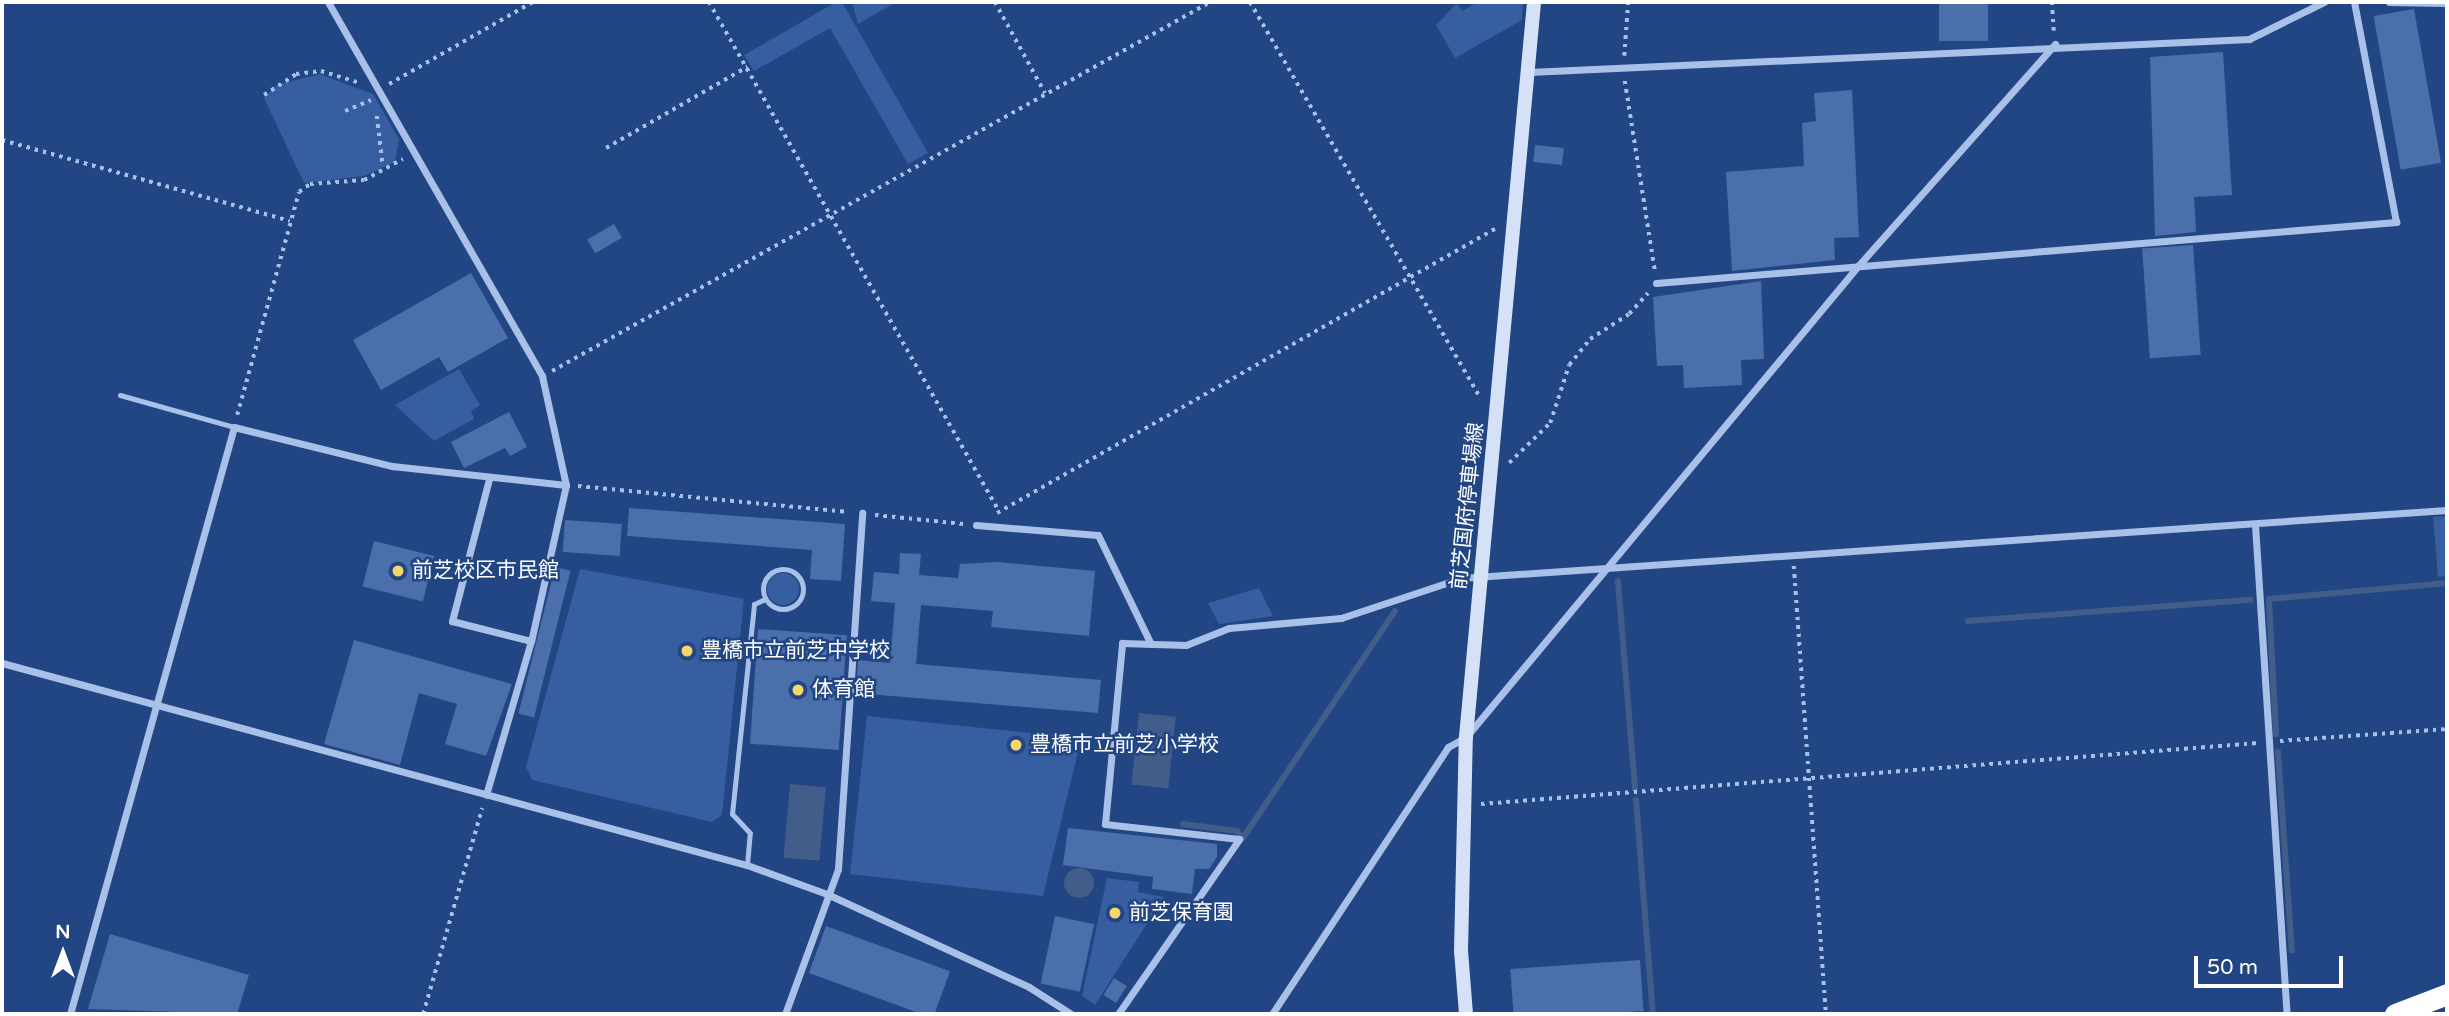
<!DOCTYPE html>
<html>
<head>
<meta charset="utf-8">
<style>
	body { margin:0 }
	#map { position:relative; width:2449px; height:1016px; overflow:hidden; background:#224683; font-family:"Varela Round","Noto Sans JP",sans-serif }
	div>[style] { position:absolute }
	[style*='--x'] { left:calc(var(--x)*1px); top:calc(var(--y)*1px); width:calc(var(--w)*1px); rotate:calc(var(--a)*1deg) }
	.green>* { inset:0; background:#365ea0 }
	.round { border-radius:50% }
	.water>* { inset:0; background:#435d8a; transform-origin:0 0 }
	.stream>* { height:6px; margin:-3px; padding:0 3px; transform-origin:3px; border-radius:3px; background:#435d8a }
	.building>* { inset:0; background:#4a6fab; transform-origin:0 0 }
	.path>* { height:3.5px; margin-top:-1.75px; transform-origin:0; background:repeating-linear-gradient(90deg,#a9c1e8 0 3.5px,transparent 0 8.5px) }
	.lane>* { height:5px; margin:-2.5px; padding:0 2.5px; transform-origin:2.5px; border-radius:2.5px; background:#a9c1e8 }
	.lane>.ring { margin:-2.5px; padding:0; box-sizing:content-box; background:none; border:5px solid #a9c1e8; border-radius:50% }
	.street>* { height:7px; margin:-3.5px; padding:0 3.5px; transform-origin:3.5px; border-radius:3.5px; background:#a9c1e8 }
	.secondary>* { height:14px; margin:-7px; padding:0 7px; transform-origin:7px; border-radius:7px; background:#d4e1f7 }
	.highway>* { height:21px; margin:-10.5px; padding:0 10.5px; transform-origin:10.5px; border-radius:10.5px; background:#fff }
	.dots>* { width:19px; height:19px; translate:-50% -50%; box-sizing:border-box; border:4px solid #224683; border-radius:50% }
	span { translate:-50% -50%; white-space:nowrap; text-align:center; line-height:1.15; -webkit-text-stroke:5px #224683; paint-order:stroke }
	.street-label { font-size:21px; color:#fff }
	.poi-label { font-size:21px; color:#fff }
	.left { translate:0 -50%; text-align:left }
	.frame { position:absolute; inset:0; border:4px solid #fff; pointer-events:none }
	.north { position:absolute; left:28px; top:918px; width:70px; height:70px; -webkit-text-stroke:5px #224683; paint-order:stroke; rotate:0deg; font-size:19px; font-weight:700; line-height:28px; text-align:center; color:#fff }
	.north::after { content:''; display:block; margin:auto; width:24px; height:32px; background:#fff; clip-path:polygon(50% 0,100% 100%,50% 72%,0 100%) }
	.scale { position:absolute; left:2194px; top:956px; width:149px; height:32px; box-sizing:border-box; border:4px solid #fff; border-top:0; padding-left:9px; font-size:21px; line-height:24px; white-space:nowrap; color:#fff; -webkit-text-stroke:5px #224683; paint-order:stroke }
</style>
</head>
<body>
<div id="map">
	<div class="green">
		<div style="clip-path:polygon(836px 2px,842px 2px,928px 153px,908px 164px,830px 28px,754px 71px,744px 55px)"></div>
		<div style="clip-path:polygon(852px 2px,896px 2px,858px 24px)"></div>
		<div style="clip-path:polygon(1478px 2px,1523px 2px,1522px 20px,1455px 58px,1436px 25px,1457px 3px,1462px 11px)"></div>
		<div style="clip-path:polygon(319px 74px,373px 94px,399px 139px,395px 162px,364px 176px,304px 183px,264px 98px,277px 85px)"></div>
		<div style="clip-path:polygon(459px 369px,480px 405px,471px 411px,474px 419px,434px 441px,395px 405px)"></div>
		<div style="clip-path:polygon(2447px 516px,2447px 576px,2438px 577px,2433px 517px)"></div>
		<div style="clip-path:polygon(580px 569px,744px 599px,722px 815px,712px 822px,532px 780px,526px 767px)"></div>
		<div class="round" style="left:767px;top:573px;width:32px;height:32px"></div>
		<div style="clip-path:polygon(1259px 588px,1273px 616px,1219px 624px,1208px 603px)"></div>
		<div style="clip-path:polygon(867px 716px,1060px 736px,1078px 752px,1043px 896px,850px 874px)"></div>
		<div style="clip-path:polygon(1107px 878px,1139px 882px,1138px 892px,1164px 897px,1095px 1005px,1082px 996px)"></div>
	</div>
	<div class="water">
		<div style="left:1139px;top:713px;width:37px;height:72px;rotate:6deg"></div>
		<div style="left:790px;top:784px;width:36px;height:74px;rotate:5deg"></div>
		<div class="round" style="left:1064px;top:868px;width:30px;height:30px"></div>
	</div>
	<div class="stream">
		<div style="--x:1618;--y:581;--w:208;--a:85.3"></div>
		<div style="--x:1968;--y:621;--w:283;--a:-4.3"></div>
		<div style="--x:2276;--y:734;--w:135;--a:-93"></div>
		<div style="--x:2269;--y:599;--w:179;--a:-5.1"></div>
		<div style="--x:2278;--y:752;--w:199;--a:86"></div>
		<div style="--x:1636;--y:800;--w:215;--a:85.5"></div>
		<div style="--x:1183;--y:824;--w:54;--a:7.4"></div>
		<div style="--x:1237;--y:831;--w:9;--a:49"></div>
		<div style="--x:1243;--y:838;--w:273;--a:-56.2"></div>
	</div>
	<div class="building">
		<div style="left:1939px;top:2px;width:49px;height:39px"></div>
		<div style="left:2414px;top:9px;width:156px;height:41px;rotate:80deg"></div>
		<div style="clip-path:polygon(2223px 52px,2232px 195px,2194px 197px,2196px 232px,2155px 236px,2150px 57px)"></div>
		<div style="clip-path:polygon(1852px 90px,1859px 237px,1834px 238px,1835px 260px,1732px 271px,1726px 172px,1804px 166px,1802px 123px,1816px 121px,1814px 93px)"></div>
		<div style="left:1535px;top:145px;width:29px;height:17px;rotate:6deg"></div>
		<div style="left:614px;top:224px;width:16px;height:31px;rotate:60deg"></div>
		<div style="left:2193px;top:245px;width:110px;height:51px;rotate:86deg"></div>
		<div style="clip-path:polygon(471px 273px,508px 338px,448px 372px,439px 357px,381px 390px,353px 340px)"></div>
		<div style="clip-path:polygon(1761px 281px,1764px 359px,1741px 360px,1742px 385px,1684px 388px,1683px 365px,1657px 366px,1653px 297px)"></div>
		<div style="clip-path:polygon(509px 412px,527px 447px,510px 456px,505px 448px,464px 468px,451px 442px)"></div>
		<div style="clip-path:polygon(629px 508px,845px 524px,841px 581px,810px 579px,812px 550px,627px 536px)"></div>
		<div style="left:565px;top:520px;width:57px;height:32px;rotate:4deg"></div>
		<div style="left:374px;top:541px;width:62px;height:47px;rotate:14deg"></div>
		<div style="clip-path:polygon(900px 553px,921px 554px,919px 575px,958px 578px,960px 564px,997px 562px,1095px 571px,1089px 636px,991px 627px,993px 611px,921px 605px,916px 664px,1101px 680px,1098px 713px,856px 693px,858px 660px,890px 663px,895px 603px,871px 601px,874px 572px,899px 574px)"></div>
		<div style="left:555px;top:567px;width:16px;height:151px;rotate:14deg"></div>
		<div style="left:758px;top:629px;width:89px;height:115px;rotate:4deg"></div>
		<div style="clip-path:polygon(354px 640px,512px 684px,486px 756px,445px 744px,457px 704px,419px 693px,400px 765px,324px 744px)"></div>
		<div style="clip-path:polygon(1068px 828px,1217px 844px,1217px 857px,1209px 869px,1195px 869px,1192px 894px,1152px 889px,1153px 877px,1063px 865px)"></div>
		<div style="left:1055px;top:916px;width:40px;height:69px;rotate:12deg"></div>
		<div style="left:826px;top:926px;width:132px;height:50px;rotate:20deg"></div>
		<div style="clip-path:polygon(110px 934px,249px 975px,237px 1014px,88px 1009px)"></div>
		<div style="left:1640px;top:960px;width:51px;height:130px;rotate:86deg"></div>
		<div style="left:1114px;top:978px;width:15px;height:20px;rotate:32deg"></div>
	</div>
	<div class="path">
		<div style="--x:709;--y:2;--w:586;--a:60.33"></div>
		<div style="--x:995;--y:2;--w:104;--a:61.2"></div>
		<div style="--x:1250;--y:2;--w:459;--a:59.8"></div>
		<div style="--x:2052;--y:2;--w:29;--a:86"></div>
		<div style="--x:1624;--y:56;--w:54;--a:-85.8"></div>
		<div style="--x:1625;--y:81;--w:192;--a:81"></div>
		<div style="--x:389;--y:84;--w:166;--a:-29.7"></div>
		<div style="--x:264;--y:95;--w:38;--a:-33"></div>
		<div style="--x:296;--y:74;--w:25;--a:-7"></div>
		<div style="--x:321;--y:71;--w:38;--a:17"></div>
		<div style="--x:345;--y:111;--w:28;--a:-23"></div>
		<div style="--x:377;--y:116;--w:50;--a:83.2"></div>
		<div style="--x:2;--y:140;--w:299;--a:15.7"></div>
		<div style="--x:606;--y:148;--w:163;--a:-29.9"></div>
		<div style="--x:552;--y:371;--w:754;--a:-29.28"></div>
		<div style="--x:237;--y:415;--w:231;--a:-74.5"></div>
		<div style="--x:299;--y:192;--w:14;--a:-36"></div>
		<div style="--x:310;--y:184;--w:54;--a:-4.2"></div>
		<div style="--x:364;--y:180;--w:44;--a:-28.3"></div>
		<div style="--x:1509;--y:463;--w:57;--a:-44.3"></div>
		<div style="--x:1550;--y:423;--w:61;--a:-71.9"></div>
		<div style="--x:1569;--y:365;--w:33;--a:-51"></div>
		<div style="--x:1590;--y:339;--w:46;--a:-32.7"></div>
		<div style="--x:1629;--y:314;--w:28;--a:-48"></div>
		<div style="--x:578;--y:486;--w:272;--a:5.5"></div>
		<div style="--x:997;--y:513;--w:577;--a:-29.72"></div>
		<div style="--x:875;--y:515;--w:89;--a:5.8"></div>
		<div style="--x:1794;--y:566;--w:449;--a:85.9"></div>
		<div style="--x:2280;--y:741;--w:167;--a:-4.1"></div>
		<div style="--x:1481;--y:804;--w:779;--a:-4.49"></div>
		<div style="--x:423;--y:1014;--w:214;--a:-74"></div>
	</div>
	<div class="lane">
		<div style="--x:120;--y:395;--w:118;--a:15.7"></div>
		<div class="ring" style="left:763px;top:569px;width:35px;height:35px"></div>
		<div style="--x:747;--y:865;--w:32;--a:-85"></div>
		<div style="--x:750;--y:833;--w:26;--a:-133"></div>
		<div style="--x:732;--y:814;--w:211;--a:-84"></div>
		<div style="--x:754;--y:604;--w:12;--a:-24"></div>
	</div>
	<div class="street">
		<div style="--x:328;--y:2;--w:431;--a:60.2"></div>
		<div style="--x:542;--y:376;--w:112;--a:77.6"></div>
		<div style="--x:566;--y:485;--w:160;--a:102.6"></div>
		<div style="--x:531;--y:641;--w:160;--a:106.3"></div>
		<div style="--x:2389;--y:2;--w:58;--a:1"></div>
		<div style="--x:1529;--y:72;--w:721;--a:-2.62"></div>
		<div style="--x:2249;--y:39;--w:84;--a:-26.3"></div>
		<div style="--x:1656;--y:283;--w:743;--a:-4.71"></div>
		<div style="--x:2396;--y:222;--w:224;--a:-100.8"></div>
		<div style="--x:489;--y:479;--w:147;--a:104.6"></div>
		<div style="--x:452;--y:621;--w:81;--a:14.2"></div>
		<div style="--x:976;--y:525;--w:122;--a:4.7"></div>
		<div style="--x:1098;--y:535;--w:121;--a:64.1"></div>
		<div style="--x:2255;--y:525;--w:490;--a:86.3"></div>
		<div style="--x:2;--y:663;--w:772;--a:15.17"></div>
		<div style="--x:747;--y:865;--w:85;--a:19.9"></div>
		<div style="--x:827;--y:894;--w:222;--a:24.7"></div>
		<div style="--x:1029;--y:987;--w:50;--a:32.7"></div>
		<div style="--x:70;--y:1014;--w:609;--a:-74.39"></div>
		<div style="--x:234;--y:427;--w:163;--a:13.9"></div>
		<div style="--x:392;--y:466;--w:175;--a:6.2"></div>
		<div style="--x:785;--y:1014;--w:154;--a:-69.9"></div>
		<div style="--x:838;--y:869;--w:357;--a:-86.1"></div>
		<div style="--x:1118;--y:1014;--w:213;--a:-55.3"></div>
		<div style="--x:1239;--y:839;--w:135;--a:-173.6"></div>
		<div style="--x:1105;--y:824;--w:182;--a:-84.6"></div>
		<div style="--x:1122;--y:643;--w:64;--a:1.8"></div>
		<div style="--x:1186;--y:645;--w:46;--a:-21.6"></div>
		<div style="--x:1229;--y:628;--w:112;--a:-5.1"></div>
		<div style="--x:1341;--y:618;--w:126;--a:-18.4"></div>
		<div style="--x:1461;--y:578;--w:988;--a:-3.95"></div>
		<div style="--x:1272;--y:1014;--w:320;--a:-56.6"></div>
		<div style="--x:1448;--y:747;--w:21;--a:-29"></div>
		<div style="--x:1466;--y:737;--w:613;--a:-50.23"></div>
		<div style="--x:1858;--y:266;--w:297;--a:-48.4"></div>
	</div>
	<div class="secondary">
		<div style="--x:1466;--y:1014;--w:63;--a:-94.5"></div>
		<div style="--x:1461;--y:951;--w:214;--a:-88.7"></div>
		<div style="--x:1466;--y:737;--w:738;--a:-84.71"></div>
	</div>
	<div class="highway">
		<div style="--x:2395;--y:1014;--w:56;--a:-21"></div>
	</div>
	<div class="dots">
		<div style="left:398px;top:571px;background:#f4d66b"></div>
		<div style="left:687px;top:651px;background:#f4d66b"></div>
		<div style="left:798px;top:690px;background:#f4d66b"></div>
		<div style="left:1016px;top:745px;background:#f4d66b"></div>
		<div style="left:1115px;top:913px;background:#f4d66b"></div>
	</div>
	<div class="street-label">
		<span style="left:1468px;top:506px;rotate:-84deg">前芝国府停車場線</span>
	</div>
	<div class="poi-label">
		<span class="left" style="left:412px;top:571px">前芝校区市民館</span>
		<span class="left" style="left:701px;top:651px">豊橋市立前芝中学校</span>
		<span class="left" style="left:812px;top:690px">体育館</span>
		<span class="left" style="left:1030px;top:745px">豊橋市立前芝小学校</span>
		<span class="left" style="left:1129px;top:913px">前芝保育園</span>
	</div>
	<div class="frame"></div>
	<div class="north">N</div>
	<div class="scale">50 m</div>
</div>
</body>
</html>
